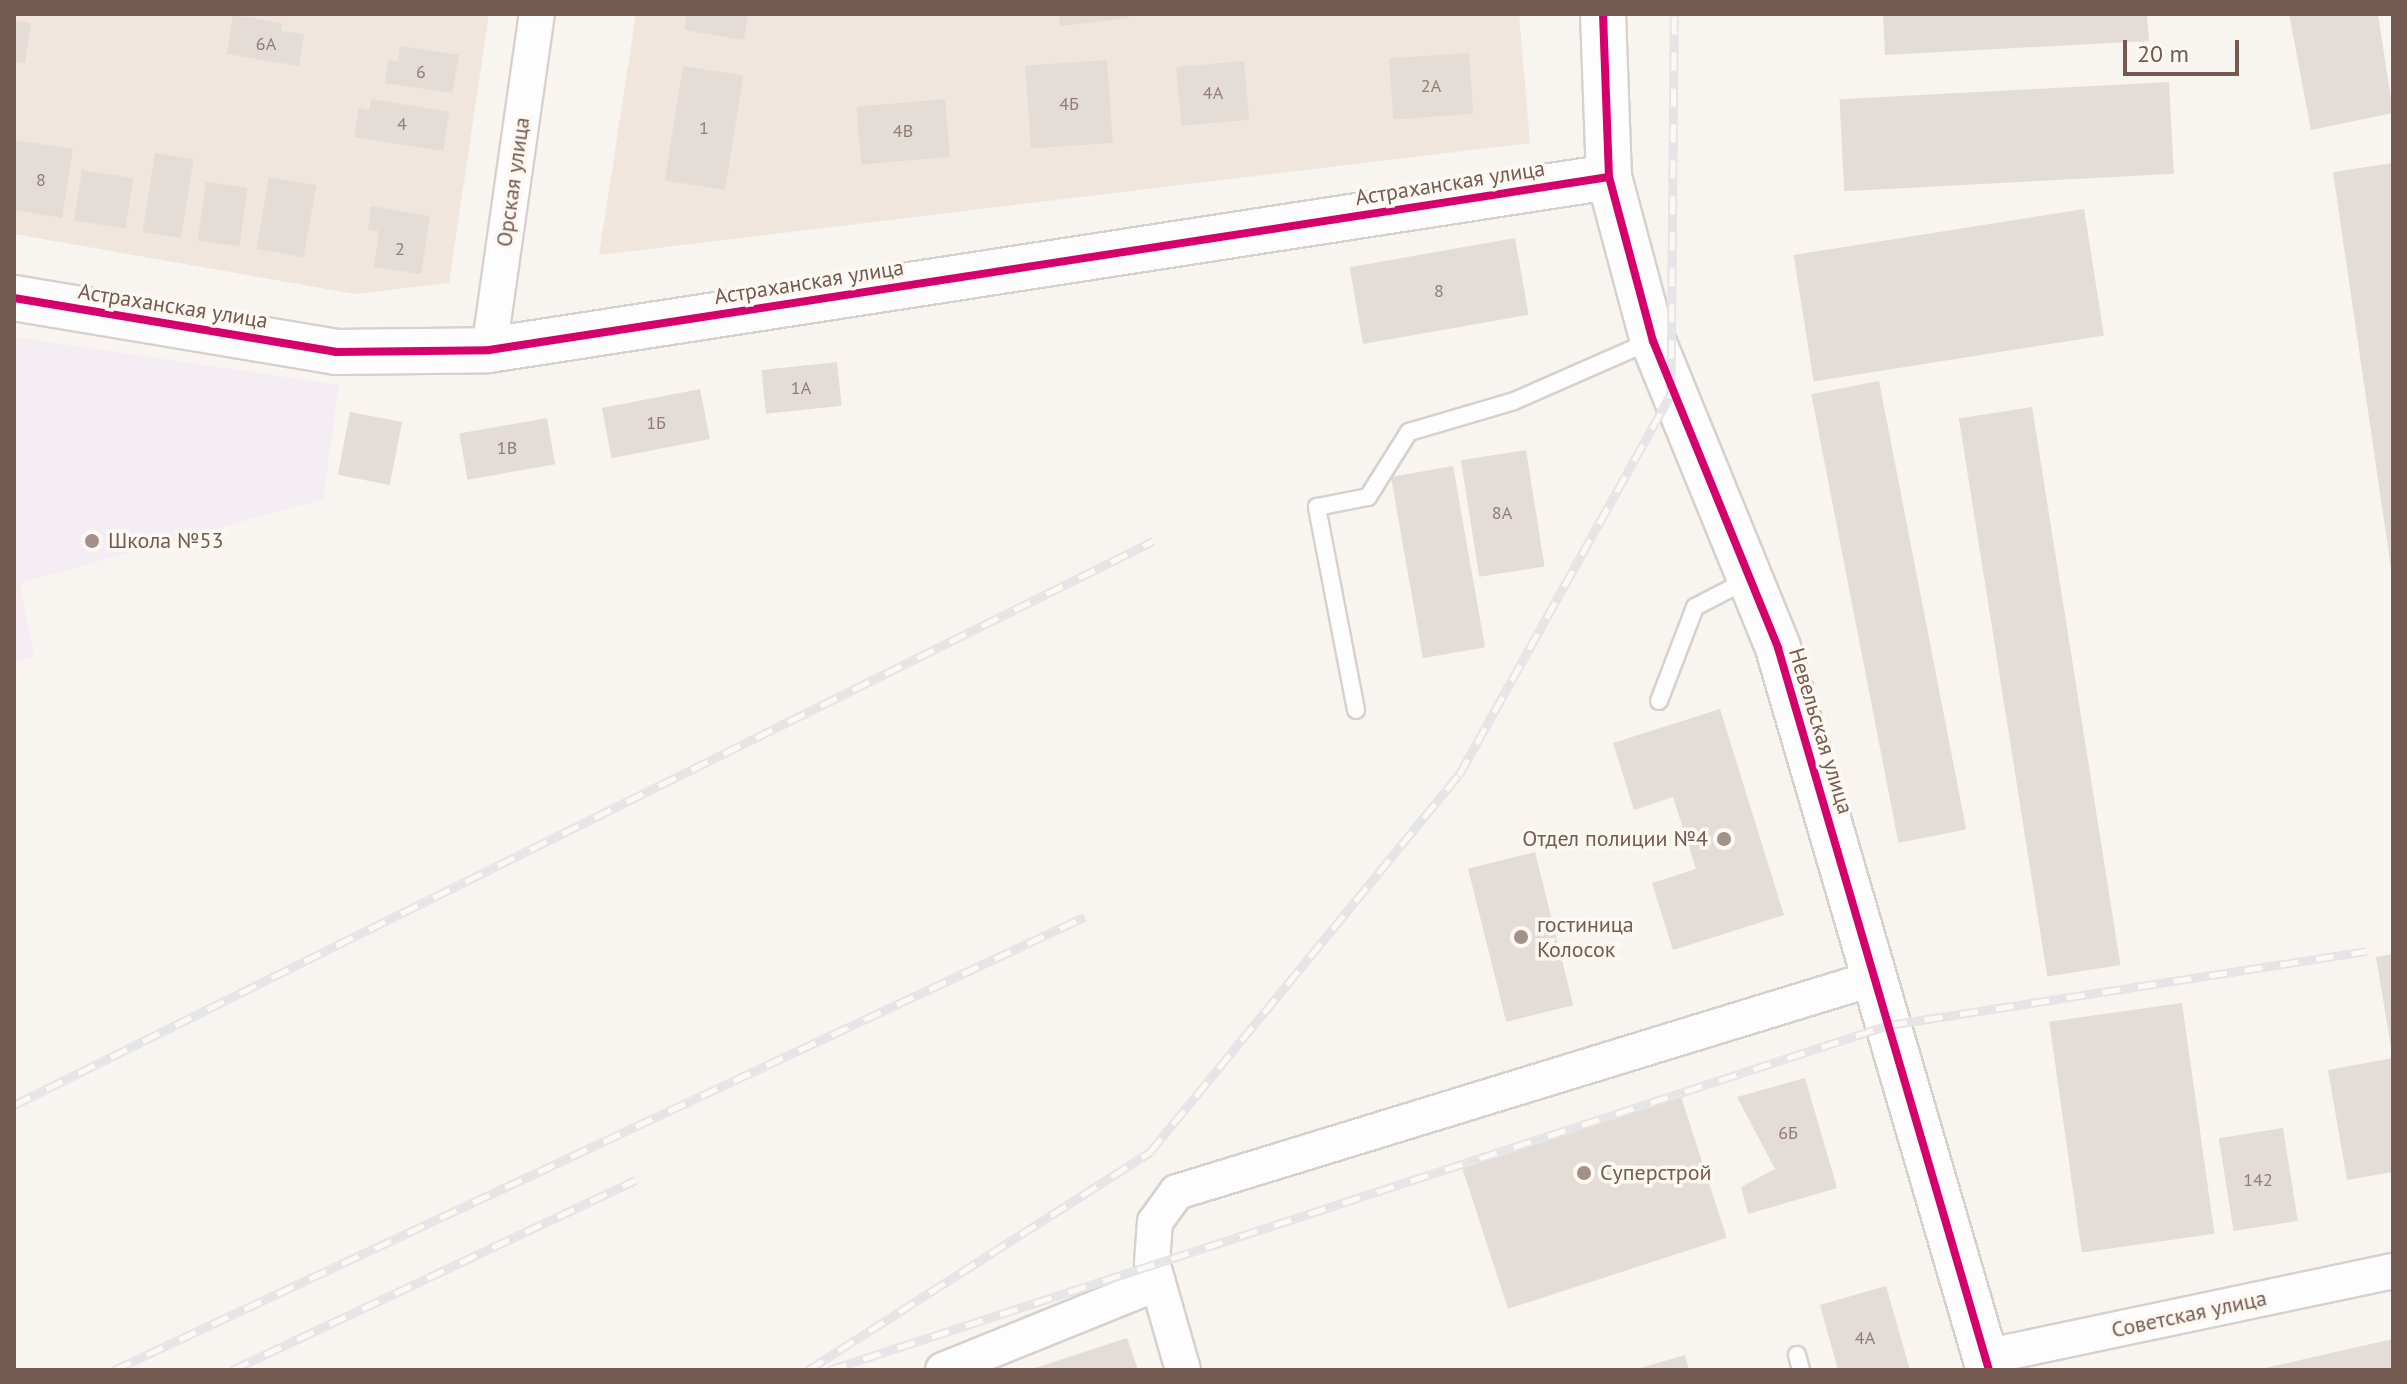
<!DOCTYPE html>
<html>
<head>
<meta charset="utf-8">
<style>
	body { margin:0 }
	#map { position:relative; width:2407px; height:1384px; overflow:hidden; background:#f8f4f0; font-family:"PT Sans",sans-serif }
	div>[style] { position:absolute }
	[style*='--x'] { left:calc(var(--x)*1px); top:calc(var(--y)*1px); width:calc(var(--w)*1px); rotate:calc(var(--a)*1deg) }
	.residential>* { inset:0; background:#f0e6de }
	.education>* { inset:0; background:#f4edf4 }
	.building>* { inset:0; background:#e4dcd7; transform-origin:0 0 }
	.roads { filter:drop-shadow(2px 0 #d7d1cd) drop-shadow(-2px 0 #d7d1cd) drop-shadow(0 2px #d7d1cd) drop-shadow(0 -2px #d7d1cd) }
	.lane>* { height:16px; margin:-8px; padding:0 8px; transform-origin:8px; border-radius:8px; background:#fefdfd }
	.street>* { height:34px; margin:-17px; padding:0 17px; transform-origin:17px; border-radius:17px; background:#fefdfd }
	.secondary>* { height:44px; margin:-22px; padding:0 22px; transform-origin:22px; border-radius:22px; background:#fefdfd }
	.rail>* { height:9px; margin-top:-4.5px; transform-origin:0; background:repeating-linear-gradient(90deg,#fdf8f2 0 18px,#e5e4e6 0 36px); box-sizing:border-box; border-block:2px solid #e5e4e6 }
	.cycleway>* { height:8px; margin:-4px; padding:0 4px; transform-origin:4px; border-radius:4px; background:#d6006c }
	.dots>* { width:22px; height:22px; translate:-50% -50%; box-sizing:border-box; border:4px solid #fdf8f2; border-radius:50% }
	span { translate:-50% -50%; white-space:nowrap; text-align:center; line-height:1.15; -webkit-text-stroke:7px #fdf8f2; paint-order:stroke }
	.number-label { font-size:18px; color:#927c75 }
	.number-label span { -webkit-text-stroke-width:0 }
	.street-label { font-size:22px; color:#745a51 }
	.poi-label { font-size:22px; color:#745a51 }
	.left { translate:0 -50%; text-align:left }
	.right { translate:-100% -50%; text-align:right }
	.frame { position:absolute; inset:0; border:16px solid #745a51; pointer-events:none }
	.scale { position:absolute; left:2123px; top:40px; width:116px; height:36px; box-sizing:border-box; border:4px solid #745a51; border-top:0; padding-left:10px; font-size:24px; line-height:28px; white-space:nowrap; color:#745a51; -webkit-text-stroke:6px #fdf8f2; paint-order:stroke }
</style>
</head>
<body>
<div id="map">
	<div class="residential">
		<div style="clip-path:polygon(14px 14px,489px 14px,449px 283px,355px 294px,14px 234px)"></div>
		<div style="clip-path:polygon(636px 14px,1519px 14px,1530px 143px,599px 255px)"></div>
	</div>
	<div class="education">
		<div style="clip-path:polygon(14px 337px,339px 385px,323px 499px,20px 583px,34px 656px,14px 662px)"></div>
	</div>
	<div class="building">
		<div style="clip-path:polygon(686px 14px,748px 14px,744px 40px,684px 30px)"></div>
		<div style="clip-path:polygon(1059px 14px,1128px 14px,1129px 18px,1060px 26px)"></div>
		<div style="clip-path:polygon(1883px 14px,2147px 14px,2149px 41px,1885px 55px)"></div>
		<div style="clip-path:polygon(2289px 14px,2378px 14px,2393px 113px,2311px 130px)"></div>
		<div style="clip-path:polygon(233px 15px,282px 23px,281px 31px,304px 34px,299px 66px,227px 54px)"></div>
		<div style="clip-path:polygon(14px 21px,31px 23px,25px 63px,14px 61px)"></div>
		<div style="clip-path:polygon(400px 46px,459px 55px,452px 93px,385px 83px,388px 60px,398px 61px)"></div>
		<div style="left:1469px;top:53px;width:61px;height:80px;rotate:86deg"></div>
		<div style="left:1107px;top:60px;width:83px;height:82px;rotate:86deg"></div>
		<div style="left:1244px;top:61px;width:59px;height:68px;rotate:85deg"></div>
		<div style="left:683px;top:66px;width:61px;height:116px;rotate:9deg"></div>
		<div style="left:2169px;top:82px;width:92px;height:330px;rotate:87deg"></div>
		<div style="clip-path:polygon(371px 99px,449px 112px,443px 151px,354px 137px,359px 108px,369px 110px)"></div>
		<div style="left:945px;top:99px;width:58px;height:89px;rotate:85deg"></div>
		<div style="clip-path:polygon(14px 140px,73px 149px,62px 218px,14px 210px)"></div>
		<div style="left:155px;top:153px;width:39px;height:80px;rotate:9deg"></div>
		<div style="clip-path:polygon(2393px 163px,2393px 568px,2391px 568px,2333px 172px)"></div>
		<div style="left:82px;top:170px;width:52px;height:51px;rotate:9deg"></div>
		<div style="left:269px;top:177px;width:48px;height:73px;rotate:10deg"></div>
		<div style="left:206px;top:182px;width:42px;height:59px;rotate:8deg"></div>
		<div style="clip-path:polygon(371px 206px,430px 216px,421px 274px,374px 267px,379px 231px,368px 230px)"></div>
		<div style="left:2084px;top:209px;width:128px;height:294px;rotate:81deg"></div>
		<div style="left:1515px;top:238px;width:78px;height:168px;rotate:80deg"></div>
		<div style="left:837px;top:362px;width:44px;height:76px;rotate:84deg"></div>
		<div style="left:1879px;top:381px;width:457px;height:69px;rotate:79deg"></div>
		<div style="left:700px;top:389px;width:51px;height:100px;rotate:79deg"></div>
		<div style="left:2032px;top:407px;width:565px;height:74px;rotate:81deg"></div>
		<div style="left:350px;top:412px;width:53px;height:64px;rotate:11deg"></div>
		<div style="left:547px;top:418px;width:47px;height:89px;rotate:80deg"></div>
		<div style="left:1526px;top:450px;width:118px;height:66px;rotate:81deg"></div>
		<div style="left:1453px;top:466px;width:184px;height:63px;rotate:80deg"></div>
		<div style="clip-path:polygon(1720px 709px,1784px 915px,1673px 950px,1652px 883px,1696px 869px,1673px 797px,1634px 810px,1613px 743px)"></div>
		<div style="left:1535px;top:852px;width:158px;height:69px;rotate:76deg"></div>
		<div style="clip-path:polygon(2393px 954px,2393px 1047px,2391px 1047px,2376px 957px)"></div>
		<div style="left:2182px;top:1003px;width:233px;height:134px;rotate:82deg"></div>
		<div style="clip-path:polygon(2393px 1058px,2393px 1172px,2347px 1180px,2328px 1070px)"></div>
		<div style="clip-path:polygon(1805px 1078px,1837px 1188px,1748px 1214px,1741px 1187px,1775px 1169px,1737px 1097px)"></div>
		<div style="left:1681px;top:1097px;width:148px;height:230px;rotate:72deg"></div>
		<div style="left:2283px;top:1128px;width:94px;height:65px;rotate:81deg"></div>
		<div style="clip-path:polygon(1886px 1286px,1910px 1370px,1838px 1370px,1820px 1305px)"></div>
		<div style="clip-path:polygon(1127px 1338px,1138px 1370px,1032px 1370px,1032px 1369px)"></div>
		<div style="clip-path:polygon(2393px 1339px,2393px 1370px,2261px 1370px,2261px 1369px)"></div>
		<div style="clip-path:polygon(1685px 1355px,1689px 1370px,1638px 1370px,1637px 1369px)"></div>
	</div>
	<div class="roads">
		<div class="lane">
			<div style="--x:1659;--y:701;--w:101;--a:-69"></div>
			<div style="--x:1695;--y:607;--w:59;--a:-27.4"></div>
			<div style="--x:1356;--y:710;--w:207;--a:-100.9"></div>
			<div style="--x:1317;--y:507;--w:52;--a:-11.1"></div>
			<div style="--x:1368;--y:497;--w:77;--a:-57.8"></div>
			<div style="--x:1409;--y:432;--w:109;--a:-16.4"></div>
			<div style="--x:1514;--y:401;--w:150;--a:-23.7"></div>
			<div style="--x:1797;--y:1355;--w:16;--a:75"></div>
		</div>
		<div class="street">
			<div style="--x:489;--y:350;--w:339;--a:-81.9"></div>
			<div style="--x:1985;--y:1357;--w:417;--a:-11.9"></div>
			<div style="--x:943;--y:1370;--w:232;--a:-22"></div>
			<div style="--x:1183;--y:1370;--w:112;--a:-106"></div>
			<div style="--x:1152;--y:1262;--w:40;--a:-85.7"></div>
			<div style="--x:1155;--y:1222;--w:37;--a:-54"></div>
			<div style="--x:1177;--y:1192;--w:730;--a:-17.05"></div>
		</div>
		<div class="secondary">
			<div style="--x:1603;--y:14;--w:163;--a:87.9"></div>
			<div style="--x:1609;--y:177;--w:170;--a:75"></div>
			<div style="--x:1653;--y:341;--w:331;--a:67.8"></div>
			<div style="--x:1778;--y:648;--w:752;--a:73.71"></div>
			<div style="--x:14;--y:298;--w:326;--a:9.5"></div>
			<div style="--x:336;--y:352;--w:153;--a:-0.7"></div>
			<div style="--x:489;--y:350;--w:1133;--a:-8.78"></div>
		</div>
	</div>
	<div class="rail">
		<div style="--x:14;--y:1105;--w:1271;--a:-26.34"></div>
		<div style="--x:114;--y:1370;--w:1071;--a:-25.03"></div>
		<div style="--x:232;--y:1370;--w:446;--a:-25.2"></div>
		<div style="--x:808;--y:1370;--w:406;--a:-32.5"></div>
		<div style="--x:1150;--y:1152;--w:487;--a:-50.7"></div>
		<div style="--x:1459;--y:775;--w:436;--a:-60.9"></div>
		<div style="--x:1671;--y:394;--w:380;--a:-89.5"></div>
		<div style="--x:829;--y:1370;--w:1115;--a:-18.03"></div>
		<div style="--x:1889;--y:1025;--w:483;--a:-8.8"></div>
	</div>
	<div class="cycleway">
		<div style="--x:1603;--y:14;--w:163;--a:87.9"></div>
		<div style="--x:1609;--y:177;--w:170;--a:75"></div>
		<div style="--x:1653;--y:341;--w:331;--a:67.8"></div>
		<div style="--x:1778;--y:648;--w:752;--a:73.71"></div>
		<div style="--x:14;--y:298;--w:326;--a:9.5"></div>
		<div style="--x:336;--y:352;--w:153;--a:-0.7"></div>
		<div style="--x:489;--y:350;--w:1133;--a:-8.78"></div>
	</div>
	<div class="dots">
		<div style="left:92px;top:541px;background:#a29089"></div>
		<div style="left:1724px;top:839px;background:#a29089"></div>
		<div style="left:1521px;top:937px;background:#a29089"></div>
		<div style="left:1584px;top:1173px;background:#a29089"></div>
	</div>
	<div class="number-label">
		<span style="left:266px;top:44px">6А</span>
		<span style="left:421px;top:72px">6</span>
		<span style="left:1431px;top:86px">2А</span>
		<span style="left:1213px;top:93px">4А</span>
		<span style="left:1069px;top:104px">4Б</span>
		<span style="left:402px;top:124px">4</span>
		<span style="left:704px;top:128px">1</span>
		<span style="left:903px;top:131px">4В</span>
		<span style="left:41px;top:180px">8</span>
		<span style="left:400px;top:249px">2</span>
		<span style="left:1439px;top:291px">8</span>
		<span style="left:801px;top:388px">1А</span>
		<span style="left:656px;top:423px">1Б</span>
		<span style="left:507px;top:448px">1В</span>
		<span style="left:1502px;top:513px">8А</span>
		<span style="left:1788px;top:1133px">6Б</span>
		<span style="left:2258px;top:1180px">142</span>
		<span style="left:1865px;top:1338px">4А</span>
	</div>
	<div class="street-label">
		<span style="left:513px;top:182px;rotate:-82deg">Орская улица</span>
		<span style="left:1450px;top:183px;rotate:-9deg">Астраханская улица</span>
		<span style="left:809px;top:282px;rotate:-9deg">Астраханская улица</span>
		<span style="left:173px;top:306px;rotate:9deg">Астраханская улица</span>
		<span style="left:1821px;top:731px;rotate:73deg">Невельская улица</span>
		<span style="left:2189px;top:1314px;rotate:-12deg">Советская улица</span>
	</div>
	<div class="poi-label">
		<span class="left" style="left:108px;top:541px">Школа №53</span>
		<span class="right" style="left:1708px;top:839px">Отдел полиции №4</span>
		<span class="left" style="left:1537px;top:937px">гостиница<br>Колосок</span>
		<span class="left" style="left:1600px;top:1173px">Суперстрой</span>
	</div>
	<div class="frame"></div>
	<div class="scale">20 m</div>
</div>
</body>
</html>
